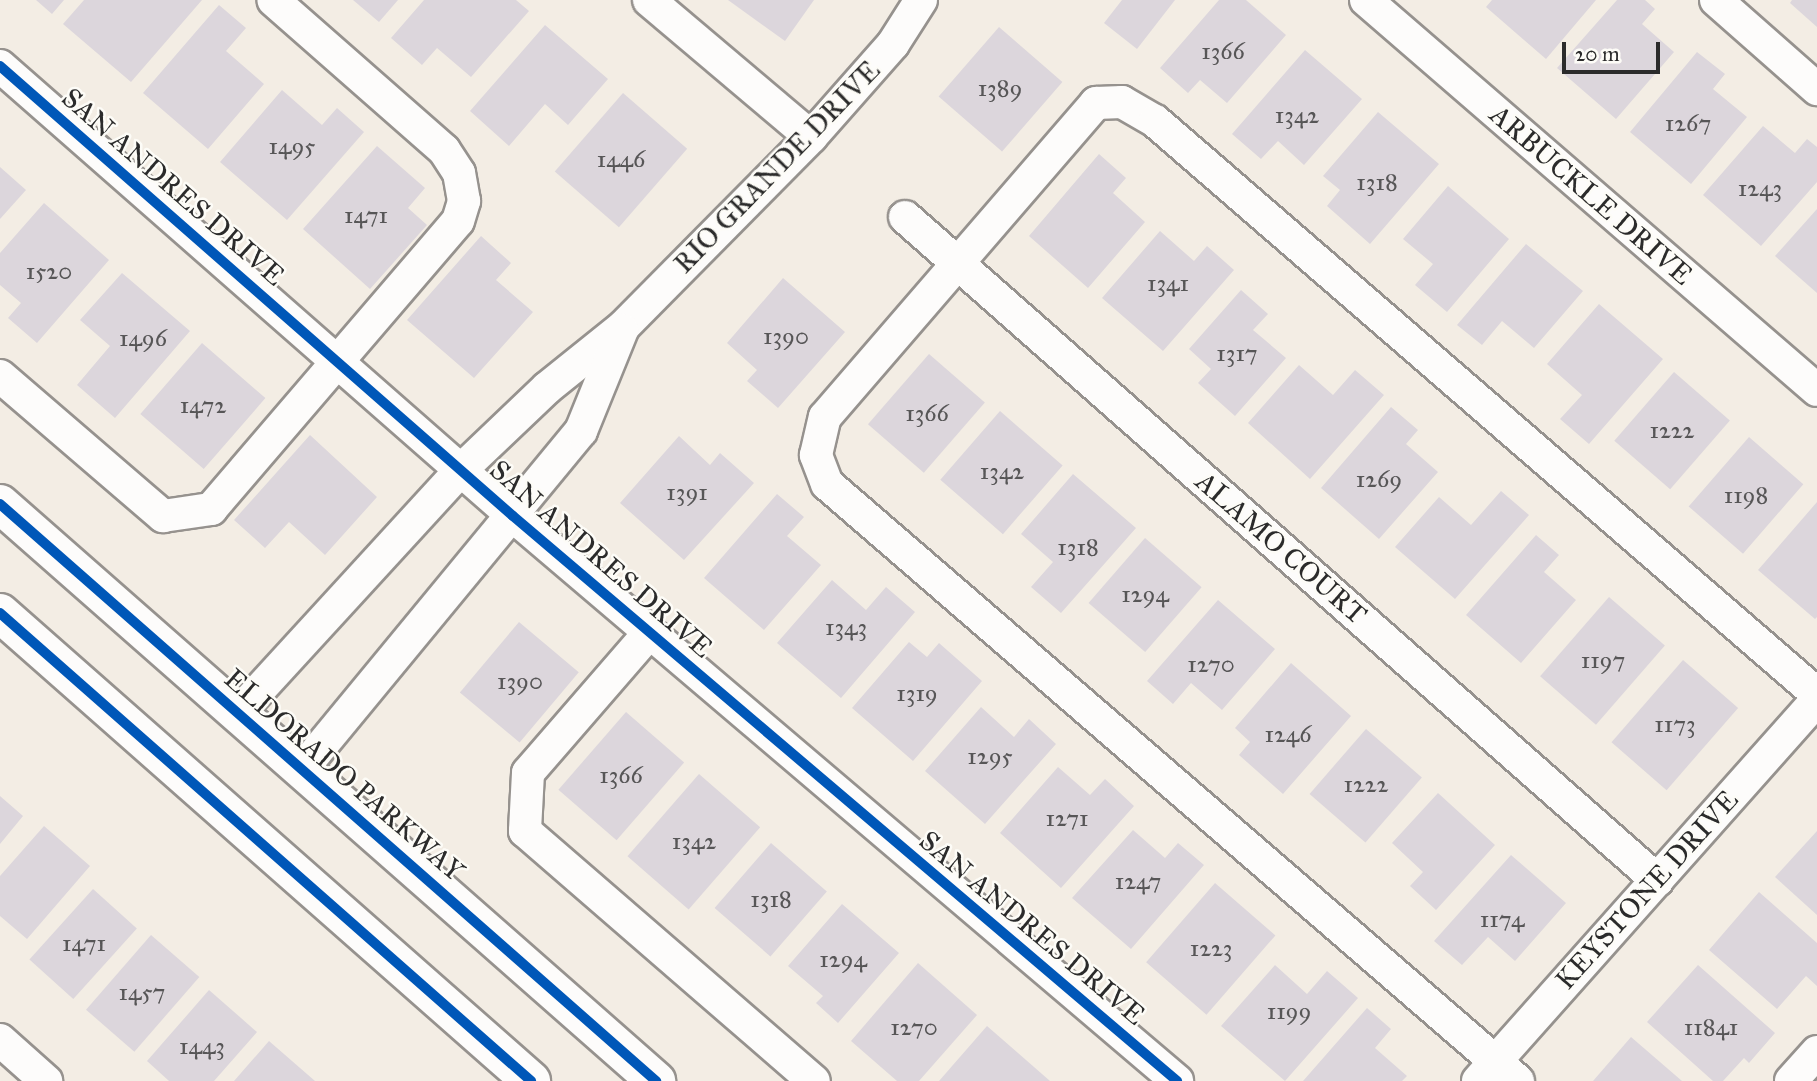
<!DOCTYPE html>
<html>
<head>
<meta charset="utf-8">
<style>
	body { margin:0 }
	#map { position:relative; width:1817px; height:1081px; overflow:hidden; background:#f3ede4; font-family:"IM FELL Great Primer",serif }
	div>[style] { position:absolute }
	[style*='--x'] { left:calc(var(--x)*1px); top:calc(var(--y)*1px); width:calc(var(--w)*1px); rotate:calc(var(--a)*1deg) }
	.building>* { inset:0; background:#dcd6dc; transform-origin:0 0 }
	.roads { filter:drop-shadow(2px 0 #96928e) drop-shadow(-2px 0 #96928e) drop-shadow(0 2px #96928e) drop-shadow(0 -2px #96928e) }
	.minor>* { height:32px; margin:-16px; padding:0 16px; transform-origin:16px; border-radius:16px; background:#fdfcfb }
	.major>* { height:38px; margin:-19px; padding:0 19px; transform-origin:19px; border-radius:19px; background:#fdfcfb }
	.cycleway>* { height:10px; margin:-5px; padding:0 5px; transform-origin:5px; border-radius:5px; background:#0057b8 }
	span { translate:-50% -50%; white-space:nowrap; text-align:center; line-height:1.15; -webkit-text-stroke:5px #fdfcf7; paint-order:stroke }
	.number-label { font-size:24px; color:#575657 }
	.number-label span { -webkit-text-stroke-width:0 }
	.street-label { font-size:28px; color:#2b2b2b }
	.scale { position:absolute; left:1562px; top:42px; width:98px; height:32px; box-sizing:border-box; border:4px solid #2b2b2b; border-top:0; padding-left:9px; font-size:21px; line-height:24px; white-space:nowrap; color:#2b2b2b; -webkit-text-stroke:5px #fdfcf7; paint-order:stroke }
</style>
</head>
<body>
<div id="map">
	<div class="building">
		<div style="clip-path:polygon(36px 0,64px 0,52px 14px)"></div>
		<div style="clip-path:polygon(84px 0,202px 0,131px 82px,63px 24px)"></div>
		<div style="clip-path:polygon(353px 0,398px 0,379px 22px)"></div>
		<div style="clip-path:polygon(424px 0,516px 0,529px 11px,471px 77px,437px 48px,422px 65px,391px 38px)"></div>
		<div style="clip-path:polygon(728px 0,814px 0,785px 41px)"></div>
		<div style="clip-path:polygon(1122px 0,1175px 0,1137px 49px,1104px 23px)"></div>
		<div style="clip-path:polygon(1219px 0,1246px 0,1286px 35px,1227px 103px,1200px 80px,1188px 93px,1160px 68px)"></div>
		<div style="clip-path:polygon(1492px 0,1596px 0,1546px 59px,1486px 7px)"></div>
		<div style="clip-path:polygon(1617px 0,1645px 0,1655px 9px,1642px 24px,1674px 52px,1616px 119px,1557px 68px)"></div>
		<div style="clip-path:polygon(1792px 0,1817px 0,1817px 27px,1790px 3px)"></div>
		<div style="clip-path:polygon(219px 5px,246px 28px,226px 51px,264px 84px,208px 149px,143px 93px)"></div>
		<div style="clip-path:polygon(545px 25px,608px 79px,568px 125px,545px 104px,509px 146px,470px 111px)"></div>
		<div style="left:999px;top:27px;width:84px;height:92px;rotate:41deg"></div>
		<div style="clip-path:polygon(1305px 50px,1362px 99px,1304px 165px,1278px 141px,1261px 159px,1232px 134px)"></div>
		<div style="clip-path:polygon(1697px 52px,1725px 74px,1713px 89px,1747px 117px,1691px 184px,1630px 132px)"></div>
		<div style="clip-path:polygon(282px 90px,322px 125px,337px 108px,364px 132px,287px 220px,220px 162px)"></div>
		<div style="left:623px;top:93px;width:85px;height:104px;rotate:41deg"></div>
		<div style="clip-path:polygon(1378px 112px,1439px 164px,1370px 244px,1327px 206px,1340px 190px,1323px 176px)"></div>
		<div style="clip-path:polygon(1763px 126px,1795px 153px,1807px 139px,1817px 147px,1817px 182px,1761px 246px,1703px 195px)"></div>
		<div style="clip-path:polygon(377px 146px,425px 188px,408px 208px,427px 225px,370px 289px,303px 229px)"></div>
		<div style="clip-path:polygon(1099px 154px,1126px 178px,1113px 193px,1145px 222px,1088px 288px,1029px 236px)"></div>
		<div style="clip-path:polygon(0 167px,26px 190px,0 219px)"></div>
		<div style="clip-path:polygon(1448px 186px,1509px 239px,1447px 312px,1415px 285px,1433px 264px,1403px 239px)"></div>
		<div style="clip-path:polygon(44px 203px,109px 260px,37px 343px,8px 318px,21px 303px,0 285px,0 253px)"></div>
		<div style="clip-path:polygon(1817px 209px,1817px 293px,1775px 256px)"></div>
		<div style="clip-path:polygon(1160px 231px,1194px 261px,1207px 246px,1234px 270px,1163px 351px,1102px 298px)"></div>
		<div style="clip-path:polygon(481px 236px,511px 263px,496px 280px,533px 312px,474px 378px,407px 320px)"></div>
		<div style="clip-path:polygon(1526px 244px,1583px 291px,1534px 348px,1502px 321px,1482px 345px,1457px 325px)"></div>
		<div style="clip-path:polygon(122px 273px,190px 331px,115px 418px,77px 385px,110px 346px,80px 320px)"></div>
		<div style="clip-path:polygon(783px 278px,845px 332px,778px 408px,747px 381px,757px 370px,727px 343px)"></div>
		<div style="clip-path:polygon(1241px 290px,1268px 314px,1253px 330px,1286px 358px,1235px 416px,1198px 383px,1211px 369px,1189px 349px)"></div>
		<div style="clip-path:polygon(1599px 304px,1663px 359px,1589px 444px,1560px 419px,1582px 395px,1547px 364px)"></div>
		<div style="left:202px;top:343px;width:84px;height:94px;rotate:41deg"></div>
		<div style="left:929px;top:354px;width:74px;height:93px;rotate:41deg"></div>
		<div style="clip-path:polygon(1299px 365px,1333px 395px,1355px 370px,1384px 395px,1310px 479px,1248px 423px)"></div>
		<div style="left:1674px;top:372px;width:74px;height:91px;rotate:41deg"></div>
		<div style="clip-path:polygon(1391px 407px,1418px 430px,1406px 444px,1438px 472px,1379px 539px,1321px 488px)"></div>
		<div style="left:1000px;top:411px;width:83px;height:91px;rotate:41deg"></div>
		<div style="clip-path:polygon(310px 435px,377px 497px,325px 555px,289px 522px,265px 548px,234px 520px)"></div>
		<div style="clip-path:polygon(679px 436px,710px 465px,720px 453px,754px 483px,684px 560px,620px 503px)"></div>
		<div style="left:1749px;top:437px;width:72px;height:92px;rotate:41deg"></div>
		<div style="clip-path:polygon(1073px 474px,1136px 528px,1061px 613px,1031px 587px,1053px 562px,1021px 534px)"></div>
		<div style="clip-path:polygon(1501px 491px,1529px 515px,1455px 599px,1395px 547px,1439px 497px,1471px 525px)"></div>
		<div style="clip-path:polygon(777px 494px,804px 517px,787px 536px,821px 565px,764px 630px,704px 578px)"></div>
		<div style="clip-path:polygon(1817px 502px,1817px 617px,1815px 619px,1758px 570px)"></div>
		<div style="clip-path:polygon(1536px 535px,1559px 555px,1544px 572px,1576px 600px,1521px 663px,1466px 615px)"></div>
		<div style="left:1145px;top:538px;width:75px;height:86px;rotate:41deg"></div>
		<div style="clip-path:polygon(832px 580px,866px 610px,886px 587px,915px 612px,841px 698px,777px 643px)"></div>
		<div style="left:1609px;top:597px;width:74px;height:105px;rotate:41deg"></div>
		<div style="clip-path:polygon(1218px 600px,1275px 649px,1222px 710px,1191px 683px,1173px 704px,1147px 681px)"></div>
		<div style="left:519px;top:622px;width:78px;height:92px;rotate:40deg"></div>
		<div style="clip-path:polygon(909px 642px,927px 657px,939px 643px,982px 681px,913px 761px,852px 708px)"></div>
		<div style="left:1683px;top:660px;width:73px;height:109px;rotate:41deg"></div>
		<div style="clip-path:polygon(1291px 663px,1351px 716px,1283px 794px,1239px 755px,1250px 742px,1235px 728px)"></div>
		<div style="clip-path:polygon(981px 707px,1014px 737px,1029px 719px,1056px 744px,985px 824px,925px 771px)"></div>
		<div style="left:626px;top:712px;width:77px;height:103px;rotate:41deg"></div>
		<div style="left:1366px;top:729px;width:74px;height:86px;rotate:41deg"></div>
		<div style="clip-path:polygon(1058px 767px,1090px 795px,1105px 779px,1134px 806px,1061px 888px,1000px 833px)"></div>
		<div style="left:699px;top:774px;width:81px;height:109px;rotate:41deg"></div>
		<div style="clip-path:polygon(1438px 793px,1495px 845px,1436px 910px,1410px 886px,1423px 872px,1392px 843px)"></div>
		<div style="clip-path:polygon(0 796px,23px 816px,0 844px)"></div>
		<div style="clip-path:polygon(44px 826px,90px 866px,27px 939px,0 916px,0 876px)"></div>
		<div style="clip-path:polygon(1133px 830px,1165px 858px,1178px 843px,1204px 865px,1131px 949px,1072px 898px)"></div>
		<div style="clip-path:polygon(1817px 831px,1817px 915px,1775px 877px)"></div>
		<div style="left:771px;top:843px;width:74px;height:86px;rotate:41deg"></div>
		<div style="clip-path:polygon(1511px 855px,1566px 903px,1515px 961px,1488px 937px,1462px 965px,1434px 941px)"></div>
		<div style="left:1215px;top:883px;width:80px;height:105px;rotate:41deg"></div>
		<div style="left:93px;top:889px;width:59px;height:95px;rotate:42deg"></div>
		<div style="clip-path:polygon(1759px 892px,1817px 943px,1817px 986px,1806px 976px,1777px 1009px,1709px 950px)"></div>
		<div style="clip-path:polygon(842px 904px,899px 953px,838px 1023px,816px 1003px,823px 996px,788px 966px)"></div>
		<div style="left:151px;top:935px;width:64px;height:99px;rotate:41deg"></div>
		<div style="clip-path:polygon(918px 963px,977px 1015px,919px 1081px,897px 1081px,851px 1041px)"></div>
		<div style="clip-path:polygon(1275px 965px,1307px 994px,1327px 971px,1358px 998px,1285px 1081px,1221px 1026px)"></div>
		<div style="clip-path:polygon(1698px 965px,1775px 1033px,1749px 1063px,1744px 1058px,1723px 1081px,1713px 1081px,1647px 1022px)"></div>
		<div style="clip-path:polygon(209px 990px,257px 1032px,214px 1081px,169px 1081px,147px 1061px)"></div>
		<div style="clip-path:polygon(1367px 1008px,1391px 1029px,1375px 1048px,1407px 1076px,1402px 1081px,1303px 1081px)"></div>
		<div style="clip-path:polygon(987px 1026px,1050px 1081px,939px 1081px)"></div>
		<div style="clip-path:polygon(1631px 1037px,1682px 1081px,1593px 1081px)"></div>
		<div style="clip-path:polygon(269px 1041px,315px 1081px,234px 1081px)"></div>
	</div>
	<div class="roads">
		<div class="minor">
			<div style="--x:649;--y:0;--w:212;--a:40.2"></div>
			<div style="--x:1366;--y:0;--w:596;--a:40.85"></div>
			<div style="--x:1716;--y:0;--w:135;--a:41.4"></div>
			<div style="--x:0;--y:66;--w:682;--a:41.26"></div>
			<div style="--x:513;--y:516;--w:872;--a:40.39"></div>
			<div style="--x:905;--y:217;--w:1003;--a:41.4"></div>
			<div style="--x:0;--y:376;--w:215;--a:40.7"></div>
			<div style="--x:163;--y:516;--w:49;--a:-8.3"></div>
			<div style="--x:211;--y:509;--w:379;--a:-49.4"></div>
			<div style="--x:458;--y:221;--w:21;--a:-73"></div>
			<div style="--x:464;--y:201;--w:28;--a:-100"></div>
			<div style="--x:459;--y:173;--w:27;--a:-123"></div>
			<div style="--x:444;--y:150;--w:227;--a:-138.7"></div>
			<div style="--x:650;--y:632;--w:186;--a:130.9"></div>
			<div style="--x:528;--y:773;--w:58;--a:93"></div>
			<div style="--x:525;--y:831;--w:382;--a:40.9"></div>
			<div style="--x:239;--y:712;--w:328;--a:-47.5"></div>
			<div style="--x:461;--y:470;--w:119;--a:-43.6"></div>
			<div style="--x:547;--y:388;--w:99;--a:-38.8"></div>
			<div style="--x:624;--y:326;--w:266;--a:-45.3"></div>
			<div style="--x:811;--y:137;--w:124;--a:-48.6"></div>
			<div style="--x:893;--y:44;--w:52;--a:-57.5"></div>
			<div style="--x:303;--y:768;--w:437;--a:-50.5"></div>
			<div style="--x:581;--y:431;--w:109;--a:-67.9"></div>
			<div style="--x:0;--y:1040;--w:62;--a:41.7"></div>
			<div style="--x:1478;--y:1081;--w:510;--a:-48.34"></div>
			<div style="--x:1518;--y:1081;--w:913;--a:-139.17"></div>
			<div style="--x:827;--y:484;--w:31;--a:-111"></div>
			<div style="--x:816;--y:455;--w:39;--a:-77"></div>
			<div style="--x:825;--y:417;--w:415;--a:-49.2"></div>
			<div style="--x:1096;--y:103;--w:26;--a:-2"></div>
			<div style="--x:1122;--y:102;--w:38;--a:30"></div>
			<div style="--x:1155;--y:121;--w:876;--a:40.88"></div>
			<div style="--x:1791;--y:1081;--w:39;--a:-48"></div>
		</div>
		<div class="major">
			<div style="--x:0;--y:504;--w:874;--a:41.33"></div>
			<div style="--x:0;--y:613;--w:708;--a:41.39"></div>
		</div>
	</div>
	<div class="cycleway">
		<div style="--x:0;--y:66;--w:682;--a:41.26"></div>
		<div style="--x:513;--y:516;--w:872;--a:40.39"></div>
		<div style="--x:0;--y:504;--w:874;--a:41.33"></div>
		<div style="--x:0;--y:613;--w:708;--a:41.39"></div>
	</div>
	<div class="number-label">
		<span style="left:1223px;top:52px">1366</span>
		<span style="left:1000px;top:89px">1389</span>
		<span style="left:1297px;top:116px">1342</span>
		<span style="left:1688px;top:124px">1267</span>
		<span style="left:292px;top:147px">1495</span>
		<span style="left:621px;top:160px">1446</span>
		<span style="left:1377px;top:183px">1318</span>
		<span style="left:1760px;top:189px">1243</span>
		<span style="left:366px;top:216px">1471</span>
		<span style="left:49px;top:272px">1520</span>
		<span style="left:1168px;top:284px">1341</span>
		<span style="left:786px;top:337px">1390</span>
		<span style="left:143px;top:339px">1496</span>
		<span style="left:1237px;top:354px">1317</span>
		<span style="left:203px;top:406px">1472</span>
		<span style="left:927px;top:414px">1366</span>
		<span style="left:1672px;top:431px">1222</span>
		<span style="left:1002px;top:472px">1342</span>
		<span style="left:1379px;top:480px">1269</span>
		<span style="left:687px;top:493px">1391</span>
		<span style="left:1746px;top:496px">1198</span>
		<span style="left:1078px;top:548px">1318</span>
		<span style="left:1145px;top:595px">1294</span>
		<span style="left:846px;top:628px">1343</span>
		<span style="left:1603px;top:661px">1197</span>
		<span style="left:1211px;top:665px">1270</span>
		<span style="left:520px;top:682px">1390</span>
		<span style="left:917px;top:694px">1319</span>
		<span style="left:1675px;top:725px">1173</span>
		<span style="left:1288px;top:735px">1246</span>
		<span style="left:990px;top:757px">1295</span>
		<span style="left:621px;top:776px">1366</span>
		<span style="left:1366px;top:785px">1222</span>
		<span style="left:1067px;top:819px">1271</span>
		<span style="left:694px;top:842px">1342</span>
		<span style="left:1138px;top:882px">1247</span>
		<span style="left:771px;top:900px">1318</span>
		<span style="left:1502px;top:920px">1174</span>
		<span style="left:84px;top:944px">1471</span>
		<span style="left:1211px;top:949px">1223</span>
		<span style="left:843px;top:960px">1294</span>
		<span style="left:142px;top:993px">1457</span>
		<span style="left:1289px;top:1012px">1199</span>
		<span style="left:914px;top:1028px">1270</span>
		<span style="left:1711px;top:1028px">11841</span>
		<span style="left:202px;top:1047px">1443</span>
	</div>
	<div class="street-label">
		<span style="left:777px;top:167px;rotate:-46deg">RIO GRANDE DRIVE</span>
		<span style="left:173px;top:187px;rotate:41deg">SAN ANDRES DRIVE</span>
		<span style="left:1591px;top:195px;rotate:41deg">ARBUCKLE DRIVE</span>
		<span style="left:1281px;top:548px;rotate:41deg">ALAMO COURT</span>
		<span style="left:601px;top:559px;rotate:41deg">SAN ANDRES DRIVE</span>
		<span style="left:344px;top:775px;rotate:41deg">ELDORADO PARKWAY</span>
		<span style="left:1647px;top:890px;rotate:-48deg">KEYSTONE DRIVE</span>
		<span style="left:1032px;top:928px;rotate:40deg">SAN ANDRES DRIVE</span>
	</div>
	<div class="scale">20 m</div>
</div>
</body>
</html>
